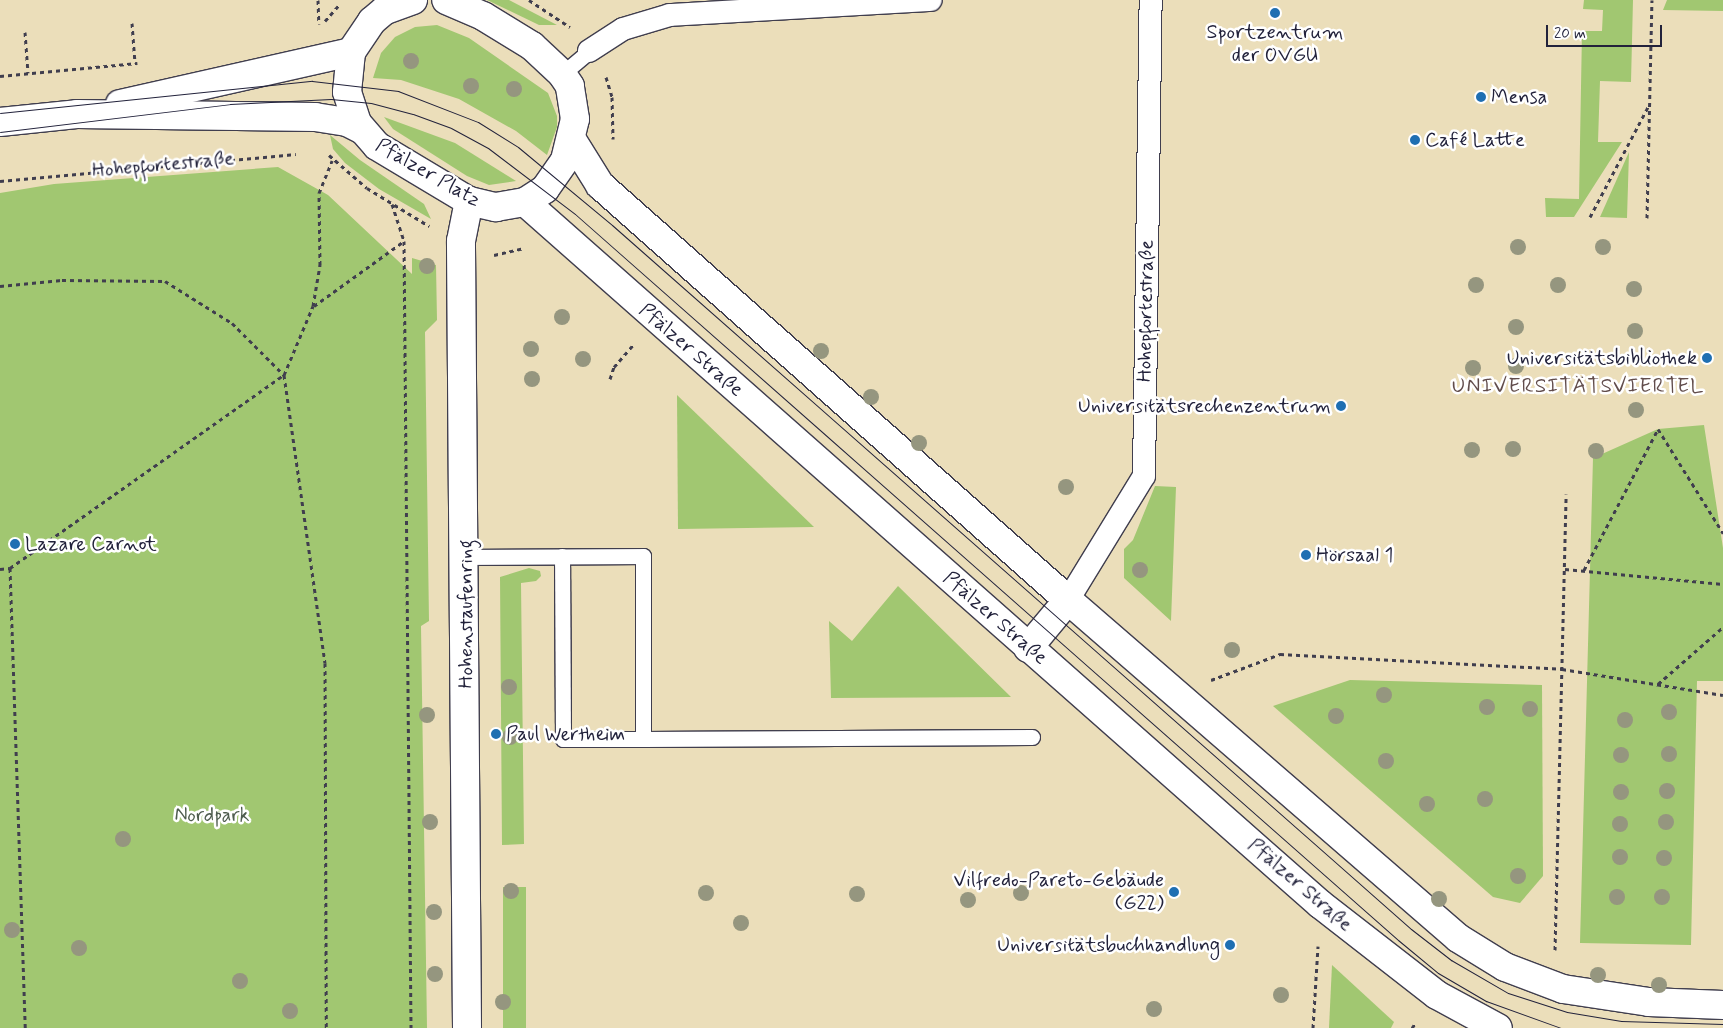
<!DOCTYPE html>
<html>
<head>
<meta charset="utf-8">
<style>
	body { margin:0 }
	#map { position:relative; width:1723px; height:1028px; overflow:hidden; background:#ebdeba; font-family:Mynerve,sans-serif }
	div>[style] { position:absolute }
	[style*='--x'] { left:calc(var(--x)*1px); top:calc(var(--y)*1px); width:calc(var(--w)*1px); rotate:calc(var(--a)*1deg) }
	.green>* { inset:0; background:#a1c771; transform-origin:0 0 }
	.path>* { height:3px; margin-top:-1.5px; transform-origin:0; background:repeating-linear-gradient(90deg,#403e4e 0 4px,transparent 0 8px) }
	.roads { filter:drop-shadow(1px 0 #403e4e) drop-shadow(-1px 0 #403e4e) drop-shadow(0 1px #403e4e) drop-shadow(0 -1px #403e4e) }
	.service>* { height:15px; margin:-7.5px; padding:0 7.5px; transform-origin:7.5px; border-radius:7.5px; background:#fff }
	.pedestrian>* { height:22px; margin:-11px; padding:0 11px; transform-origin:11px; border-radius:11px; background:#fff }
	.minor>* { height:28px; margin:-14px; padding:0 14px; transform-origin:14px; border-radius:14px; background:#fff }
	.tertiary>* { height:28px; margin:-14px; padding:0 14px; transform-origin:14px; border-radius:14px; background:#fff }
	.tram>* { height:1px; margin:-0.5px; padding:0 0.5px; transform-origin:0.5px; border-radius:0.5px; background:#22223b }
	.trees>* { width:16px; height:16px; margin:-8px; border-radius:50%; background:#95967f }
	.dots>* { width:14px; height:14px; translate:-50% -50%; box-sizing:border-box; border:2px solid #fff; border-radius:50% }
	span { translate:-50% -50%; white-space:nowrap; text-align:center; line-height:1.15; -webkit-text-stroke:5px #fff; paint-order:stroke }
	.poi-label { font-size:20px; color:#22223b }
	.left { translate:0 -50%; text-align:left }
	.right { translate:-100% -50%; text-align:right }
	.street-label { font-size:20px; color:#22223b }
	.park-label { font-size:20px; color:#4e5c4e }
	.neighbourhood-label { font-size:21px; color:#614c4b; letter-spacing:1px }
	.scale { position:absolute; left:1546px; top:25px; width:116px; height:22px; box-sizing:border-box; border:2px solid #22223b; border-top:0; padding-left:6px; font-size:15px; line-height:18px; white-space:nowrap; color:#22223b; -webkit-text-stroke:4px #fff; paint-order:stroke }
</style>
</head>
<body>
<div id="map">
	<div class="green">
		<div style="clip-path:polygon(487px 0,509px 0,557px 25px,539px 25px)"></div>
		<div style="clip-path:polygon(1584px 0,1633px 0,1631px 82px,1600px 81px,1598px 142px,1622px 142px,1574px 217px,1546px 217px,1545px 198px,1579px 199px,1582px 31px,1602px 31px,1603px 10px,1583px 9px)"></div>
		<div style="clip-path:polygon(1667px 0,1723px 0,1723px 11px,1663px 10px)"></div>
		<div style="clip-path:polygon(437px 25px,469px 38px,548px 93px,557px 116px,557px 127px,547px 155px,516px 131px,459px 99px,401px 80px,373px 78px,381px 53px,395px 37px,415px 27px)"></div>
		<div style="clip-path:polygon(384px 117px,455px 143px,516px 181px,489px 185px,467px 176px,393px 129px)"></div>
		<div style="clip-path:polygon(330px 135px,360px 160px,424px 204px,431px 219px,379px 189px,345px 163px,333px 149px)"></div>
		<div style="clip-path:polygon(1629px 152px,1627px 218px,1600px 217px)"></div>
		<div style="clip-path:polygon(278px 167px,328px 195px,412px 274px,412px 258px,436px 265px,437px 320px,425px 332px,429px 621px,421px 626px,427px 1028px,0 1028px,0 193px,54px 184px)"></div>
		<div style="clip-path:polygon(677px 395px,814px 527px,678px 529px)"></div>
		<div style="clip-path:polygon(1704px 425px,1723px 548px,1723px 681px,1697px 681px,1691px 945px,1580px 943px,1593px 458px,1658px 429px)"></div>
		<div style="clip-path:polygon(1155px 486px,1176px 487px,1171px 621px,1124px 578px,1124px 549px,1133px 540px)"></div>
		<div style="clip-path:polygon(529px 568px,540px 571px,541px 576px,536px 581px,521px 583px,524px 844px,502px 845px,500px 577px)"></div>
		<div style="clip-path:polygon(898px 586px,1011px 697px,831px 698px,829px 621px,852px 641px)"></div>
		<div style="clip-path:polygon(1350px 680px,1542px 685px,1543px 876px,1520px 903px,1493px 897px,1273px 706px)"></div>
		<div style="left:503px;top:887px;width:23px;height:141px"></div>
		<div style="clip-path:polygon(1332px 965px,1394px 1022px,1391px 1028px,1329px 1028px)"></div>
	</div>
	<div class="path">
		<div style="--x:318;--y:0;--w:24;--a:88"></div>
		<div style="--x:529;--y:0;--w:49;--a:33.4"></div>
		<div style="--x:325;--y:21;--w:21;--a:-49"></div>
		<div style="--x:132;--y:23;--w:40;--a:85.7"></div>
		<div style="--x:25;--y:32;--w:41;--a:85.8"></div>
		<div style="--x:0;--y:76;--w:138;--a:-5.4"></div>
		<div style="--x:606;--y:77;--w:21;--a:73"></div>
		<div style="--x:612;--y:97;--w:42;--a:88.6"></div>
		<div style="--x:329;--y:155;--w:50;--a:41"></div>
		<div style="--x:367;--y:188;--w:73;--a:31.5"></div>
		<div style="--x:0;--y:181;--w:297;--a:-5.2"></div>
		<div style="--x:392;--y:204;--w:39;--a:72"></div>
		<div style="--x:404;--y:241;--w:787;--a:89.49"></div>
		<div style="--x:1590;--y:217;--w:127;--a:-62.2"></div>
		<div style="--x:1647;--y:218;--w:218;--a:-88.7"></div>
		<div style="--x:494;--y:255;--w:31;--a:-13"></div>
		<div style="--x:0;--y:286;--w:62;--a:-5.5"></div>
		<div style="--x:62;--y:280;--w:103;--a:0.6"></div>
		<div style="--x:165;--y:281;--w:79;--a:32.1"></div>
		<div style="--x:232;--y:323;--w:74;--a:45"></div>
		<div style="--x:284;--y:375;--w:75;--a:-67.2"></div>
		<div style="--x:313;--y:306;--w:42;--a:-80.3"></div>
		<div style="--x:320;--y:265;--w:72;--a:-90.8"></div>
		<div style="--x:319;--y:193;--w:35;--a:-68"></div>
		<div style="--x:314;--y:306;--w:111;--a:-35.8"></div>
		<div style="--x:610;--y:379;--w:13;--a:-72"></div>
		<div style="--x:614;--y:367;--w:30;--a:-49"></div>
		<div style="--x:10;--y:568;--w:460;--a:88.1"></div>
		<div style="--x:0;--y:569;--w:10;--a:-6"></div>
		<div style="--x:10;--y:568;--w:335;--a:-35.2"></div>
		<div style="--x:284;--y:375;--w:291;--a:81.9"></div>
		<div style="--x:325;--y:663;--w:365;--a:89.8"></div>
		<div style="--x:1565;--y:569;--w:159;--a:5.4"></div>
		<div style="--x:1584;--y:570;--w:159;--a:-62.3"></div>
		<div style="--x:1658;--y:429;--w:123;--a:58"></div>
		<div style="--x:1211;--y:680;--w:74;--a:-20.6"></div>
		<div style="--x:1280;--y:654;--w:282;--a:3"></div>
		<div style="--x:1562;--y:669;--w:163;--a:9.2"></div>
		<div style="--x:1658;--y:684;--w:86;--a:-41.2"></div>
		<div style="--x:1555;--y:950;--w:456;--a:-88.6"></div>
		<div style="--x:1313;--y:1028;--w:82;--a:-86.5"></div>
		<div style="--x:1412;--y:1028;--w:7;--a:-56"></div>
	</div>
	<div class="roads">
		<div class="service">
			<div style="--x:562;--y:74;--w:35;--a:-40"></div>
			<div style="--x:466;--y:557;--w:177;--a:-0.3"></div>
			<div style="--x:643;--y:556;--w:183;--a:90"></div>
			<div style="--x:643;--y:739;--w:80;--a:180"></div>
			<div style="--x:563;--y:739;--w:183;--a:-90.3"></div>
			<div style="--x:643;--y:739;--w:389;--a:-0.3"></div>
		</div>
		<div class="pedestrian">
			<div style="--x:589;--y:51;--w:40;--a:-32.9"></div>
			<div style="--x:623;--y:29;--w:49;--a:-16.6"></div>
			<div style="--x:670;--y:15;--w:261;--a:-3.3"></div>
			<div style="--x:1068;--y:600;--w:145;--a:-58.5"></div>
			<div style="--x:1144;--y:476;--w:476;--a:-89.2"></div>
		</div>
		<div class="minor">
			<div style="--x:1028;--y:648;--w:62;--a:-50.2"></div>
			<div style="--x:467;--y:1028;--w:787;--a:-90.44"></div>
			<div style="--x:461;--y:241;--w:41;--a:-78.7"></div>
		</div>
		<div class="tertiary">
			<div style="--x:413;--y:0;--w:30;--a:160"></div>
			<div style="--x:385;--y:10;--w:17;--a:140"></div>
			<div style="--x:372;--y:21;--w:37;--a:124"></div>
			<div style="--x:351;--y:52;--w:40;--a:95.7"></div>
			<div style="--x:347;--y:92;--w:33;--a:72"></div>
			<div style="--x:357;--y:123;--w:30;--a:49"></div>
			<div style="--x:377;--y:146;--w:107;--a:30.9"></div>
			<div style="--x:469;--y:201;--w:28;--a:13"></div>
			<div style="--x:496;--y:207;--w:29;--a:-10"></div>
			<div style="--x:525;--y:202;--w:24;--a:-33"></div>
			<div style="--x:545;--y:189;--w:35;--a:-55"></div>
			<div style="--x:565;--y:160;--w:42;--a:-76.3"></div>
			<div style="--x:575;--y:119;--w:33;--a:-99"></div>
			<div style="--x:570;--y:86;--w:14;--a:-124"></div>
			<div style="--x:562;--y:74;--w:41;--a:-137"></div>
			<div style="--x:532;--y:46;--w:57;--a:-148.5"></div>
			<div style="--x:483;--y:16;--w:40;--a:-156.6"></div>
			<div style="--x:120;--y:104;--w:237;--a:-12.7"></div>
			<div style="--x:0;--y:122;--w:77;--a:-5.9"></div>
			<div style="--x:77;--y:114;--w:238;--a:0.7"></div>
			<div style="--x:315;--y:117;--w:32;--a:9"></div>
			<div style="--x:347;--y:122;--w:16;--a:27"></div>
			<div style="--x:572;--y:140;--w:53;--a:58.1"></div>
			<div style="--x:600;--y:185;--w:625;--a:41.57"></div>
			<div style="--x:1068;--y:600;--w:516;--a:40.91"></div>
			<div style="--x:1458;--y:938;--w:55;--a:31.7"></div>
			<div style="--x:1505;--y:967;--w:62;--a:20.8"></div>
			<div style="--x:1563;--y:989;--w:87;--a:8.6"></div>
			<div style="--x:1649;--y:1002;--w:74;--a:2.3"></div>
			<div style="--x:525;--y:202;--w:1061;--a:41.45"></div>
			<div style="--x:1320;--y:904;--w:148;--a:37.9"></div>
			<div style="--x:1437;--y:995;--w:69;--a:28.4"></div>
		</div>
	</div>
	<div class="tram">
		<div style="--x:0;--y:113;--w:314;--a:-5.9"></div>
		<div style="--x:312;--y:81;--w:87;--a:6.6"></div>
		<div style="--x:398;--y:91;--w:86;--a:21.2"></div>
		<div style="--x:478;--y:122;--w:47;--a:32"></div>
		<div style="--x:518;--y:147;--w:122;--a:39.7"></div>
		<div style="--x:612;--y:225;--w:1065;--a:41.38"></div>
		<div style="--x:1411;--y:929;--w:51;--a:37.8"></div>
		<div style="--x:1451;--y:960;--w:66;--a:30.1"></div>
		<div style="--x:1508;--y:993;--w:62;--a:17.9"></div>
		<div style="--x:1567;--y:1012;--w:55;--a:9.5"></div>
		<div style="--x:1621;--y:1021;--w:102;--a:1.7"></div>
		<div style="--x:0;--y:132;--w:232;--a:-6.9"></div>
		<div style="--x:230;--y:104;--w:101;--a:-2.8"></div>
		<div style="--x:331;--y:99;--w:40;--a:5.7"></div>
		<div style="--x:371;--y:103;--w:43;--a:14.7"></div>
		<div style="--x:413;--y:114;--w:40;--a:20.2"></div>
		<div style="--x:451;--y:128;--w:42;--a:28.4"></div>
		<div style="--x:488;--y:148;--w:109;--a:37.2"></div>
		<div style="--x:575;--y:214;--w:1097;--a:41.42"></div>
		<div style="--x:1398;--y:940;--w:52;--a:39.5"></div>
		<div style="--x:1438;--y:973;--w:56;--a:30.3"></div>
		<div style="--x:1486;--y:1001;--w:80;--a:19.8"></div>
	</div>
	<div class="trees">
		<div style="left:411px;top:61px"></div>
		<div style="left:471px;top:86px"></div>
		<div style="left:514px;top:89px"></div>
		<div style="left:1518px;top:247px"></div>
		<div style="left:1603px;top:247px"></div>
		<div style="left:427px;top:266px"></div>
		<div style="left:1476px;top:285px"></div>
		<div style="left:1558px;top:285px"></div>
		<div style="left:1634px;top:289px"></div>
		<div style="left:562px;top:317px"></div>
		<div style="left:1516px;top:327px"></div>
		<div style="left:1635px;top:331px"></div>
		<div style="left:531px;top:349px"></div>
		<div style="left:821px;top:351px"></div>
		<div style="left:583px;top:359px"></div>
		<div style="left:1516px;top:366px"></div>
		<div style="left:1473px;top:368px"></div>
		<div style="left:532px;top:379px"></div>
		<div style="left:871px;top:397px"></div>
		<div style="left:1636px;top:410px"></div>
		<div style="left:919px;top:443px"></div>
		<div style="left:1513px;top:449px"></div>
		<div style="left:1472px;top:450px"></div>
		<div style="left:1596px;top:451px"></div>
		<div style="left:1066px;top:487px"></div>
		<div style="left:1140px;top:570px"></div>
		<div style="left:1232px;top:650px"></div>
		<div style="left:509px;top:687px"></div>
		<div style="left:1384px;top:695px"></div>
		<div style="left:1487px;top:707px"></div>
		<div style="left:1530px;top:709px"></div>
		<div style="left:1669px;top:712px"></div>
		<div style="left:427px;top:715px"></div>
		<div style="left:1336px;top:716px"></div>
		<div style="left:1625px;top:720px"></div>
		<div style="left:510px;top:737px"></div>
		<div style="left:1669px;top:754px"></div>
		<div style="left:1621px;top:755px"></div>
		<div style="left:1386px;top:761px"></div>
		<div style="left:1667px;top:791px"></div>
		<div style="left:1621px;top:792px"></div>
		<div style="left:1485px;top:799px"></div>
		<div style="left:1427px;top:804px"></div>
		<div style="left:430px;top:822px"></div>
		<div style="left:1666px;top:822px"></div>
		<div style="left:1620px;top:824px"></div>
		<div style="left:123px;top:839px"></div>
		<div style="left:1620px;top:857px"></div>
		<div style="left:1664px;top:858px"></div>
		<div style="left:1518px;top:876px"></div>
		<div style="left:511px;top:891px"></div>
		<div style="left:706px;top:893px"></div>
		<div style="left:1021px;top:893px"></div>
		<div style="left:857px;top:894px"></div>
		<div style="left:1617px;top:897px"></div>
		<div style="left:1662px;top:897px"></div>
		<div style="left:1439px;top:899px"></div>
		<div style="left:968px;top:900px"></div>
		<div style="left:434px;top:912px"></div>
		<div style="left:741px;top:923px"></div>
		<div style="left:12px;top:930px"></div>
		<div style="left:79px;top:948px"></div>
		<div style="left:435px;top:974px"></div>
		<div style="left:1598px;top:975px"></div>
		<div style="left:240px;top:981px"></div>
		<div style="left:1659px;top:985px"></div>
		<div style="left:1281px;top:995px"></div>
		<div style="left:503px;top:1002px"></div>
		<div style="left:1154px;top:1009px"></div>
		<div style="left:290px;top:1011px"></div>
	</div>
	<div class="dots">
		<div style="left:1275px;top:13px;background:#1f6fb2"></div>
		<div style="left:1481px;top:97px;background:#1f6fb2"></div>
		<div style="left:1415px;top:140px;background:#1f6fb2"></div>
		<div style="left:1707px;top:358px;background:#1f6fb2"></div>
		<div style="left:1341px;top:406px;background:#1f6fb2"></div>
		<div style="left:15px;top:544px;background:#1f6fb2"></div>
		<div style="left:1306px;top:555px;background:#1f6fb2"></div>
		<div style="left:496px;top:734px;background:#1f6fb2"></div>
		<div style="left:1174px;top:892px;background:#1f6fb2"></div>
		<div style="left:1230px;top:945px;background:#1f6fb2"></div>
	</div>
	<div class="poi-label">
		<span style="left:1275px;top:44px">Sportzentrum<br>der OVGU</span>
		<span class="left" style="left:1491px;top:97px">Mensa</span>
		<span class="left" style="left:1425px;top:140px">Café Latte</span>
		<span class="right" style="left:1697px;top:358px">Universitätsbibliothek</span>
		<span class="right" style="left:1331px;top:406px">Universitätsrechenzentrum</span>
		<span class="left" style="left:25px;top:544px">Lazare Carnot</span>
		<span class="left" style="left:1316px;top:555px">Hörsaal 1</span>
		<span class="left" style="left:506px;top:734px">Paul Wertheim</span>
		<span class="right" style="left:1164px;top:892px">Vilfredo-Pareto-Gebäude<br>(G22)</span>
		<span class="right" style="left:1220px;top:945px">Universitätsbuchhandlung</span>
	</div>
	<div class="street-label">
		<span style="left:163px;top:165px;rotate:-5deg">Hohepfortestraße</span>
		<span style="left:428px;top:173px;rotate:30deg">Pfälzer Platz</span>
		<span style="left:1146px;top:311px;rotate:-89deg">Hohepfortestraße</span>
		<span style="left:691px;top:350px;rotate:41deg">Pfälzer Straße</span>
		<span style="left:466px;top:614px;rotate:-90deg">Hohenstaufenring</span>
		<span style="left:995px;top:618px;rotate:41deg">Pfälzer Straße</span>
		<span style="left:1300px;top:885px;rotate:41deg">Pfälzer Straße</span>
	</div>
	<div class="park-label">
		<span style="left:212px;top:815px">Nordpark</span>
	</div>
	<div class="neighbourhood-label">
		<span style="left:1578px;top:386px">UNIVERSITÄTSVIERTEL</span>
	</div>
	<div class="scale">20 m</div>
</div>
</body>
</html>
